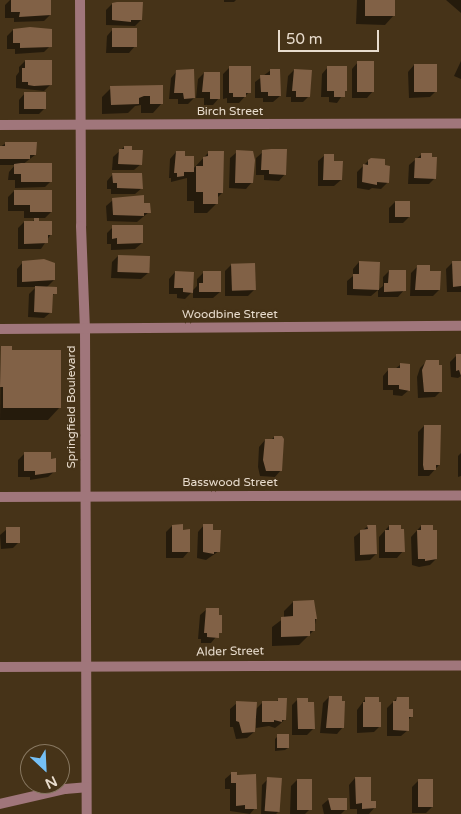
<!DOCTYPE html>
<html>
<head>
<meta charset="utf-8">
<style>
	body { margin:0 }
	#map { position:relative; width:461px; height:814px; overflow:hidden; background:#463318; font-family:"Varela Round",sans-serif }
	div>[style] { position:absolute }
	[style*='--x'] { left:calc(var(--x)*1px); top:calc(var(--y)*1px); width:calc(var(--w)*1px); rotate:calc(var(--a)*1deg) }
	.shadow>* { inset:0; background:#0007 }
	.building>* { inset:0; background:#816146; transform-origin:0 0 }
	.minor>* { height:10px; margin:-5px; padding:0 5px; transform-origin:5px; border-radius:5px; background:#a0767b }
	.tertiary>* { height:10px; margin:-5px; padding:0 5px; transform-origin:5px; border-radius:5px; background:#a0767b }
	span { translate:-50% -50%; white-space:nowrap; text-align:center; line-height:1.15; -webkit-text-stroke:4.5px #463318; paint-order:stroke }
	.street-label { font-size:12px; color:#e8dccd }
	.north { position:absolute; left:20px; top:744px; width:50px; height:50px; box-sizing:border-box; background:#463318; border:1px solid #877760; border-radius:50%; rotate:155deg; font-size:14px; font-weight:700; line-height:20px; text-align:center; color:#e8dccd }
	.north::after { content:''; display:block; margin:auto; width:18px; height:22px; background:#75c0f6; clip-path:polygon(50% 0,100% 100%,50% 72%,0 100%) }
	.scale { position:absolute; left:278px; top:30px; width:101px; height:22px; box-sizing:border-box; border:2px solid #e8dccd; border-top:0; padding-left:6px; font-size:15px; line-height:18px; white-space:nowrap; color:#e8dccd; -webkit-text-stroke:4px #463318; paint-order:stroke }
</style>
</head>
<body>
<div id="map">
	<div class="shadow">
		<div style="clip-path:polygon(10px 0,50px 0,50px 15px,44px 21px,14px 22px,14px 18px,5px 18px,5px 5px)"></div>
		<div style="clip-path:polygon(224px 0,236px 0,234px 2px,224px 2px)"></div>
		<div style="clip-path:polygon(357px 0,394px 0,394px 15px,385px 25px,356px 24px)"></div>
		<div style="clip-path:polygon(446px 0,461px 0,461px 13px)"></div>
		<div style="clip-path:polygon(112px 4px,141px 20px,135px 26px,106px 25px,106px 10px)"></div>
		<div style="clip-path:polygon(113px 29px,135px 46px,129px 53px,106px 53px,107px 36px)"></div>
		<div style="clip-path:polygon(13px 30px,50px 46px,44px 52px,15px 54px,15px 49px,7px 49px,7px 36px)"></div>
		<div style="clip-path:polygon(25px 61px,51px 84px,44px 91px,16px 88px,16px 76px,19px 72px,19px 67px)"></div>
		<div style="clip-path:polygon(461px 61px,461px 79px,454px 76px)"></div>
		<div style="clip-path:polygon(358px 62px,373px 91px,367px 98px,352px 98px,352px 69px)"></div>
		<div style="clip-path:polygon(414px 65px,436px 91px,430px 97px,409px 98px,408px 72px)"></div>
		<div style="clip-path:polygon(328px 67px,346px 90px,337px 103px,329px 102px,329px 97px,321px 97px,322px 74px)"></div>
		<div style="clip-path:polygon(229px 68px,249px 92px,239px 103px,227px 103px,227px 98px,223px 99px,223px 74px)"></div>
		<div style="clip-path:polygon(271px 70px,280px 96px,273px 102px,263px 102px,263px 98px,255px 98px,255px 82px)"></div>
		<div style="clip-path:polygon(294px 70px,309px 96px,303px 102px,291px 102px,291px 97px,286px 97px,288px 76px)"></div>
		<div style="clip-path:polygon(177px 71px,194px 98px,188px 104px,178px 104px,178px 99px,169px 99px,171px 78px)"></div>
		<div style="clip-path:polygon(204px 73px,219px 98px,213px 105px,204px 105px,204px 98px,196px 98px,198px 79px)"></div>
		<div style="clip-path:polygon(161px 86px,162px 103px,153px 113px,141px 113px,141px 105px,135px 106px,128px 113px,102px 114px,102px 97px,111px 88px)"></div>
		<div style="clip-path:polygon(25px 93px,45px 108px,39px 114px,19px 114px,19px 100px)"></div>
		<div style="clip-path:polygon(6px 143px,35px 155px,22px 165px,51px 181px,45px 187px,15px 188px,15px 180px,8px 180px,9px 172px,15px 165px,0 165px,0 147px)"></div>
		<div style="clip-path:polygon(124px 147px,141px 164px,134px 170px,112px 170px,113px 157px)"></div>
		<div style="clip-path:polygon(176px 152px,184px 157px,193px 169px,209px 152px,222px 193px,217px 198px,217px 203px,207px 213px,194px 213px,194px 201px,187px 201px,187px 178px,171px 182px,171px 178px,169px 178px,170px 159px)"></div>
		<div style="clip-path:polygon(237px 152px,252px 182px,246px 189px,229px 188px,230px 158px)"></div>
		<div style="clip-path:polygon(263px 152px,285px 174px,279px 181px,264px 180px,264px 175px,256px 175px,256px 158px)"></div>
		<div style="clip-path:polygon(422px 154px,435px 178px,429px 184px,408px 184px,409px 165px)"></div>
		<div style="clip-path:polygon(325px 155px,333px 162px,341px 180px,334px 186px,318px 186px,318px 161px)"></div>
		<div style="clip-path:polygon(368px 161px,388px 182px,381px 189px,372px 188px,369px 190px,357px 188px,357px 172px)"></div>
		<div style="clip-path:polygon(113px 174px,142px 188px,135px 194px,111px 194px,111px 189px,107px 189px,107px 181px)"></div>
		<div style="clip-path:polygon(14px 191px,51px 212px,45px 218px,37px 218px,37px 222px,51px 234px,41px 249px,18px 249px,18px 228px,24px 222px,32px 222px,36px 218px,24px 218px,24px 211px,8px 211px,8px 197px)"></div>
		<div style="clip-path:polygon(113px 200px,143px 204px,149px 212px,137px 222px,107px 221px,106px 206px)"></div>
		<div style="clip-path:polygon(395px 202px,409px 217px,403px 223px,389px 223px,389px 208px)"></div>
		<div style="clip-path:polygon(113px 227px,142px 243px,135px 249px,111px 250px,111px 244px,107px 244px,107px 233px)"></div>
		<div style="clip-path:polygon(118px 256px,148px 273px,141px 279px,111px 278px,112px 262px)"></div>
		<div style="clip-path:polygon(23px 262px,54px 280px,46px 288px,55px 293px,51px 297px,51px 312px,44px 318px,28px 317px,29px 294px,36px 287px,17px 287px,17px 269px)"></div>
		<div style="clip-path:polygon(359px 262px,378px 290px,371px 296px,347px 295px,347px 281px,353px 276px,353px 269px)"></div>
		<div style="clip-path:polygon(453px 262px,461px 262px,461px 292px,447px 292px,446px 269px)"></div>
		<div style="clip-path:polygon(231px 265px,254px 290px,248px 296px,225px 296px,225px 271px)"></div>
		<div style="clip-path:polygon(418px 266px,429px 272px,439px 290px,433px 296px,410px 296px,411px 273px)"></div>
		<div style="clip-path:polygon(389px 271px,404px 290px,398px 297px,378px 297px,378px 290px,383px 286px,383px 277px)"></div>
		<div style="clip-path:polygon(175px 272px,191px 292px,197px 286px,197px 279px,203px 273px,220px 292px,213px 298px,193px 298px,193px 291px,185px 299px,177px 298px,177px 294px,169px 294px,169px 279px)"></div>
		<div style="clip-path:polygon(1px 347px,11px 351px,60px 407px,48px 420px,0 420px)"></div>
		<div style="clip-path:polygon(457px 355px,461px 355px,461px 376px,458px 378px,451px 377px,450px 362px)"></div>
		<div style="clip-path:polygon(426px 362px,441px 391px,435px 397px,418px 398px,417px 377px,420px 368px)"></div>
		<div style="clip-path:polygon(400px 365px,409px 390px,402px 396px,393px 395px,393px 390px,383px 390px,383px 376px,389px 369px,395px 369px)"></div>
		<div style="clip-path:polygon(424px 426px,439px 465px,429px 476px,418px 476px,418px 432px)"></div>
		<div style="clip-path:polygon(274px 437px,281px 470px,275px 477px,260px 476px,258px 467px,259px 447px,265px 440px,271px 440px)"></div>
		<div style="clip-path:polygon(25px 453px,50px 460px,55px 471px,48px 477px,30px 480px,30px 477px,18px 477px,18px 460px)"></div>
		<div style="clip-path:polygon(461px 453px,461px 476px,458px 477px,458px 456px)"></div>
		<div style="clip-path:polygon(204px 525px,212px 531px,219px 551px,206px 560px,197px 558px,198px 532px)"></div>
		<div style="clip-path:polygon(172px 526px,182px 531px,189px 551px,183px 558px,166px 558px,166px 532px)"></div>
		<div style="clip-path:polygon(368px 526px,376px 554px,370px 560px,355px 561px,354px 537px)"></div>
		<div style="clip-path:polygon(389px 526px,403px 551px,397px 558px,379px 558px,379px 537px)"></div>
		<div style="clip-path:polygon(421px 526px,436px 559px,430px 565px,419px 567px,412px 565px,411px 537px)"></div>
		<div style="clip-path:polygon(7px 529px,19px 542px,13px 548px,1px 549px,0 535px)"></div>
		<div style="clip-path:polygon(293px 602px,316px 619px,314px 630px,299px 645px,272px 646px,272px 627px,284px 618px,284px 611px)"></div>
		<div style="clip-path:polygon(207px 609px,220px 632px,211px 643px,201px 643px,201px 639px,198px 639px,200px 615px)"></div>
		<div style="clip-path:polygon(329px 697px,343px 727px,337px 734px,320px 733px,323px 703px)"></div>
		<div style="clip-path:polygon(366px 698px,380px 726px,374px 732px,357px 733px,357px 710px)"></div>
		<div style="clip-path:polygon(397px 698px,412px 716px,408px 720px,408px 730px,401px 736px,387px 736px,387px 708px)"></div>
		<div style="clip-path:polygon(279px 699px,285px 719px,279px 725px,275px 728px,269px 726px,256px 728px,256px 720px,253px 723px,254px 732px,247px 738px,236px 739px,233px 727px,230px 727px,230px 709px,237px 703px,255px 710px,263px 702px,276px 702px)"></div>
		<div style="clip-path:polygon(298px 699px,314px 728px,307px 735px,292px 735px,292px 705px)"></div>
		<div style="clip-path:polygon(278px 736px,288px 748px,285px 750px,275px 751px,275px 739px)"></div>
		<div style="clip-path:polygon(232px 773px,255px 808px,250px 814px,230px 811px,230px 789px,225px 789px,225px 779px)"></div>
		<div style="clip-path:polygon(355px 778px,375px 807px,369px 814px,357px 814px,357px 809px,350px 809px,349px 785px)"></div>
		<div style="clip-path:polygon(268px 779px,279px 811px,276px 814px,261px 814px,262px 785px)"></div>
		<div style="clip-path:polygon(297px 780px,309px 810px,305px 814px,290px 814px,291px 786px)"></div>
		<div style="clip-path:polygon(418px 781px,432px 807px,426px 813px,412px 813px,412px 787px)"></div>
		<div style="clip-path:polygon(329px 799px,346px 809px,341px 814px,324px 814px,322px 805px)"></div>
	</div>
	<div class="building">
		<div style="clip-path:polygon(11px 0,51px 0,51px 15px,19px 17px,20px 12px,11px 12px)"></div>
		<div style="left:365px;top:0;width:30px;height:16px"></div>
		<div style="clip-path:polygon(117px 2px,143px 2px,142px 20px,131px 20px,131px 22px,112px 20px,112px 3px)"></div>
		<div style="clip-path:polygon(30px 27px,52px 29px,52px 47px,20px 48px,20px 43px,13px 43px,13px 29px)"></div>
		<div style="left:112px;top:28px;width:25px;height:19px"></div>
		<div style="clip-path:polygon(25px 60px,52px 60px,52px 85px,34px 86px,28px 85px,28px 82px,22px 82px,22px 68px,25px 68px)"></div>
		<div style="left:357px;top:61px;width:17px;height:31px"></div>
		<div style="left:414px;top:64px;width:23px;height:28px"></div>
		<div style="clip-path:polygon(229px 66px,251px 66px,251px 93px,246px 93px,246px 97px,233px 97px,233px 93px,229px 93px)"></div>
		<div style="clip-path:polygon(327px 66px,347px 66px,347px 91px,345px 91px,345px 97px,334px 97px,334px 91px,327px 91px)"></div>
		<div style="clip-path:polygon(194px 69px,195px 98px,184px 99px,183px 93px,174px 93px,176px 70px)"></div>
		<div style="clip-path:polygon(270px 69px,280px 69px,281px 96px,268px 96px,268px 92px,261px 92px,260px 75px,270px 75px)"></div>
		<div style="clip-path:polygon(294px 69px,312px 70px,310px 97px,296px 97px,296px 91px,292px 91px)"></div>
		<div style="clip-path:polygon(204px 72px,220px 72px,220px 99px,210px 99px,210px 92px,202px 92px)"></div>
		<div style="clip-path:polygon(163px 85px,163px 104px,150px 104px,150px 96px,144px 96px,139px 98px,139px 104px,111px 105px,110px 86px)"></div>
		<div style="left:24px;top:92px;width:22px;height:17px"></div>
		<div style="clip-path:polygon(5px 142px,37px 142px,36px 155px,30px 155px,30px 159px,0 159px,0 146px,5px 146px)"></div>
		<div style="clip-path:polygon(124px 146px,132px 146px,132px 150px,143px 150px,142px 165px,118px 164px,119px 149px,124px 149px)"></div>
		<div style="clip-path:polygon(271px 149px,287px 149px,286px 175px,269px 174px,269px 170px,261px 170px,262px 150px)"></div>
		<div style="clip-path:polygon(236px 150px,253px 151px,255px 160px,253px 183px,235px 183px)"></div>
		<div style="clip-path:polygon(176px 151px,185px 151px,185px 156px,194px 156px,194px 172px,184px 172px,184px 176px,177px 177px,177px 173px,174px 173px)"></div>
		<div style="clip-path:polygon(208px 151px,224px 151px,223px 193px,218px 193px,218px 204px,203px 204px,203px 192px,196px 192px,196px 166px,203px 166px,203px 157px,208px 156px)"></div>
		<div style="clip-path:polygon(421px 153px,432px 153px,432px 157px,437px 157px,436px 179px,414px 178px,415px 158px,421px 158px)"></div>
		<div style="clip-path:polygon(324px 154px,334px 154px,334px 161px,343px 161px,342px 180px,323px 180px)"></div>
		<div style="clip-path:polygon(371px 158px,385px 159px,385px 165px,390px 166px,389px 183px,377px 182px,377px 185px,362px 182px,363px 164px,368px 165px,368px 160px)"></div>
		<div style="clip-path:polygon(21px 163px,52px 163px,52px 182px,21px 182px,21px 174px,14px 174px,14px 164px)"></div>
		<div style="clip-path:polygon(112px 173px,142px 173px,143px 189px,117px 188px,117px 183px,113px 183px)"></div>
		<div style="clip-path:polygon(14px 190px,52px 190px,52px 212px,30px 212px,30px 205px,14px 205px)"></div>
		<div style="clip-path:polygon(144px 195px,144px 203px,150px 203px,151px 213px,144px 213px,144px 216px,113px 215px,112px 198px)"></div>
		<div style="left:395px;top:201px;width:15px;height:16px"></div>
		<div style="clip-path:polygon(34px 218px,39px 218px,39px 221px,52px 221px,52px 235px,48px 235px,48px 243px,24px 244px,24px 221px,34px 221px)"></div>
		<div style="clip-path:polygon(112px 225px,143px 225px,143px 243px,117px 244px,117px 238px,112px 239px)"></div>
		<div style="left:118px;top:255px;width:32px;height:17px;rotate:2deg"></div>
		<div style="clip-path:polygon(44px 259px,55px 263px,55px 280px,22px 282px,22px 261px)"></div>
		<div style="clip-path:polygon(359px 261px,380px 262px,379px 290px,353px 289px,353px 274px,359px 274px)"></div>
		<div style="clip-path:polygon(452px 261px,461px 261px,461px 286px,453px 287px)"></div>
		<div style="left:255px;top:263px;width:27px;height:24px;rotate:88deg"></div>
		<div style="clip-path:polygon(417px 265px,430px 265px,430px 271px,441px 271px,440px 290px,415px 290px)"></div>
		<div style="clip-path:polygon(389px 270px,406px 270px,406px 291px,384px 292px,384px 283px,388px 283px)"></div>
		<div style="clip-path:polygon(175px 271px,194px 272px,193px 293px,183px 292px,183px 288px,174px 288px)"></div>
		<div style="clip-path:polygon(203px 271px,221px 271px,221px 292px,199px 292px,199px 283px,203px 283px)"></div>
		<div style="clip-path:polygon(35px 286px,57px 287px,57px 294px,53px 294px,52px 313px,34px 312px)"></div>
		<div style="clip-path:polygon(1px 346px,12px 346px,12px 350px,61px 350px,61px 408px,3px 408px,3px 387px,0 387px)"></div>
		<div style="clip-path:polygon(456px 354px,461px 354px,461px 376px,459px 370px,456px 371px)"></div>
		<div style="clip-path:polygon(426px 360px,439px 360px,439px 365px,442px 365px,442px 392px,424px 392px,422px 370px)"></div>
		<div style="clip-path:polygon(400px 363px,410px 364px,410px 391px,399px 389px,399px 385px,388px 385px,388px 368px,400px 368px)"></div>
		<div style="clip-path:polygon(424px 425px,441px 425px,440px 465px,436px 465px,436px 470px,424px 470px,423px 465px)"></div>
		<div style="clip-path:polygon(274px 436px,282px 436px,284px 439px,282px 471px,266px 471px,263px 460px,265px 439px,274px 439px)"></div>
		<div style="clip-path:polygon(24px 452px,51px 452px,51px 459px,56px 458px,56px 472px,35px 475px,35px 471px,24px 471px)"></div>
		<div style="clip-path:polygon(183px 524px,183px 530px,190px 529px,190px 552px,172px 552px,172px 525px)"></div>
		<div style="clip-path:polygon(203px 524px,213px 524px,213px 530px,221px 530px,220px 552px,214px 552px,214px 554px,203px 552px)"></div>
		<div style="clip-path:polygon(367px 525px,376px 525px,377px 554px,360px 555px,360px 530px,368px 529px)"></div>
		<div style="clip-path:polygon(389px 525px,401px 525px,401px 529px,404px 529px,405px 552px,385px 552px,385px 530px,389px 530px)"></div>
		<div style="clip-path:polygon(421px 525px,433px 525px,433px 530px,437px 530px,437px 559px,425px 561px,425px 559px,418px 559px,417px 530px,421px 530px)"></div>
		<div style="left:6px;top:527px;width:14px;height:16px"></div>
		<div style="clip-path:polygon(314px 600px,317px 619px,315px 619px,315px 631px,310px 631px,310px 636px,281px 637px,281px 617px,293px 616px,293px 601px)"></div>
		<div style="clip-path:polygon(206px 608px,219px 608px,219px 615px,222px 615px,222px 633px,219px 633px,219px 638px,207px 637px,207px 633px,204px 633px)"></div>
		<div style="clip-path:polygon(329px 696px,342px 696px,342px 701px,345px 701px,344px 728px,326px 728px)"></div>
		<div style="clip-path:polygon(365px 697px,379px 697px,379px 702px,381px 702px,381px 727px,363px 727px,363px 702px,365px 702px)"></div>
		<div style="clip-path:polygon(397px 697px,409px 697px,409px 709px,413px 709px,413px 717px,409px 717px,409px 731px,393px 730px,393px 701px,396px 701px)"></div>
		<div style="clip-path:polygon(278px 698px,287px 698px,286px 720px,282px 720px,282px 722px,274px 720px,274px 722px,262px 722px,262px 701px,278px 701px)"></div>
		<div style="clip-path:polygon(297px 698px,308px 698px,308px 702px,314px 702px,315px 729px,298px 729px)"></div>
		<div style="clip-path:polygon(236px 701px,257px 702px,255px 732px,242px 733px,239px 722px,236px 721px)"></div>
		<div style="left:289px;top:734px;width:14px;height:12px;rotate:90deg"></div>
		<div style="clip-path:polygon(231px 772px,237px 772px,237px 775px,256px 774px,257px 809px,245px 809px,245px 805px,236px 806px,236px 783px,231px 783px)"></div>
		<div style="left:267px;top:777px;width:15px;height:34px;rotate:4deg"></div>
		<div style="clip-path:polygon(355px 777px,371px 777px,371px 801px,376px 801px,376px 808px,362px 809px,362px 803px,356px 804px)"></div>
		<div style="left:297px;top:779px;width:15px;height:31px"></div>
		<div style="left:433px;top:779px;width:28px;height:15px;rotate:90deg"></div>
		<div style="clip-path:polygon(328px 798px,347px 798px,347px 810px,331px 810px)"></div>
	</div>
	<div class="minor">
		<div style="--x:80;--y:0;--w:226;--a:89.7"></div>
		<div style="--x:81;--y:226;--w:102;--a:87.8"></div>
		<div style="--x:85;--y:328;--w:486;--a:89.8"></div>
		<div style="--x:0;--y:125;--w:461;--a:-0.2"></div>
		<div style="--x:0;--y:497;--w:461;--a:-0.2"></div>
		<div style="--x:0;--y:667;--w:461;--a:-0.2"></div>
		<div style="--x:0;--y:804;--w:67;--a:-13"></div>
		<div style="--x:65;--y:789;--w:21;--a:-5"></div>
	</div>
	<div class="tertiary">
		<div style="--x:0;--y:329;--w:461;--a:-0.4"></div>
	</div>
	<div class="street-label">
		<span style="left:230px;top:112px">Birch Street</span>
		<span style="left:230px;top:315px">Woodbine Street</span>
		<span style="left:72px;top:407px;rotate:-90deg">Springfield Boulevard</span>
		<span style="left:230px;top:483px">Basswood Street</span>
		<span style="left:230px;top:652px;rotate:-1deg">Alder Street</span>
	</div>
	<div class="north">N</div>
	<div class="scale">50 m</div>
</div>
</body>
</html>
